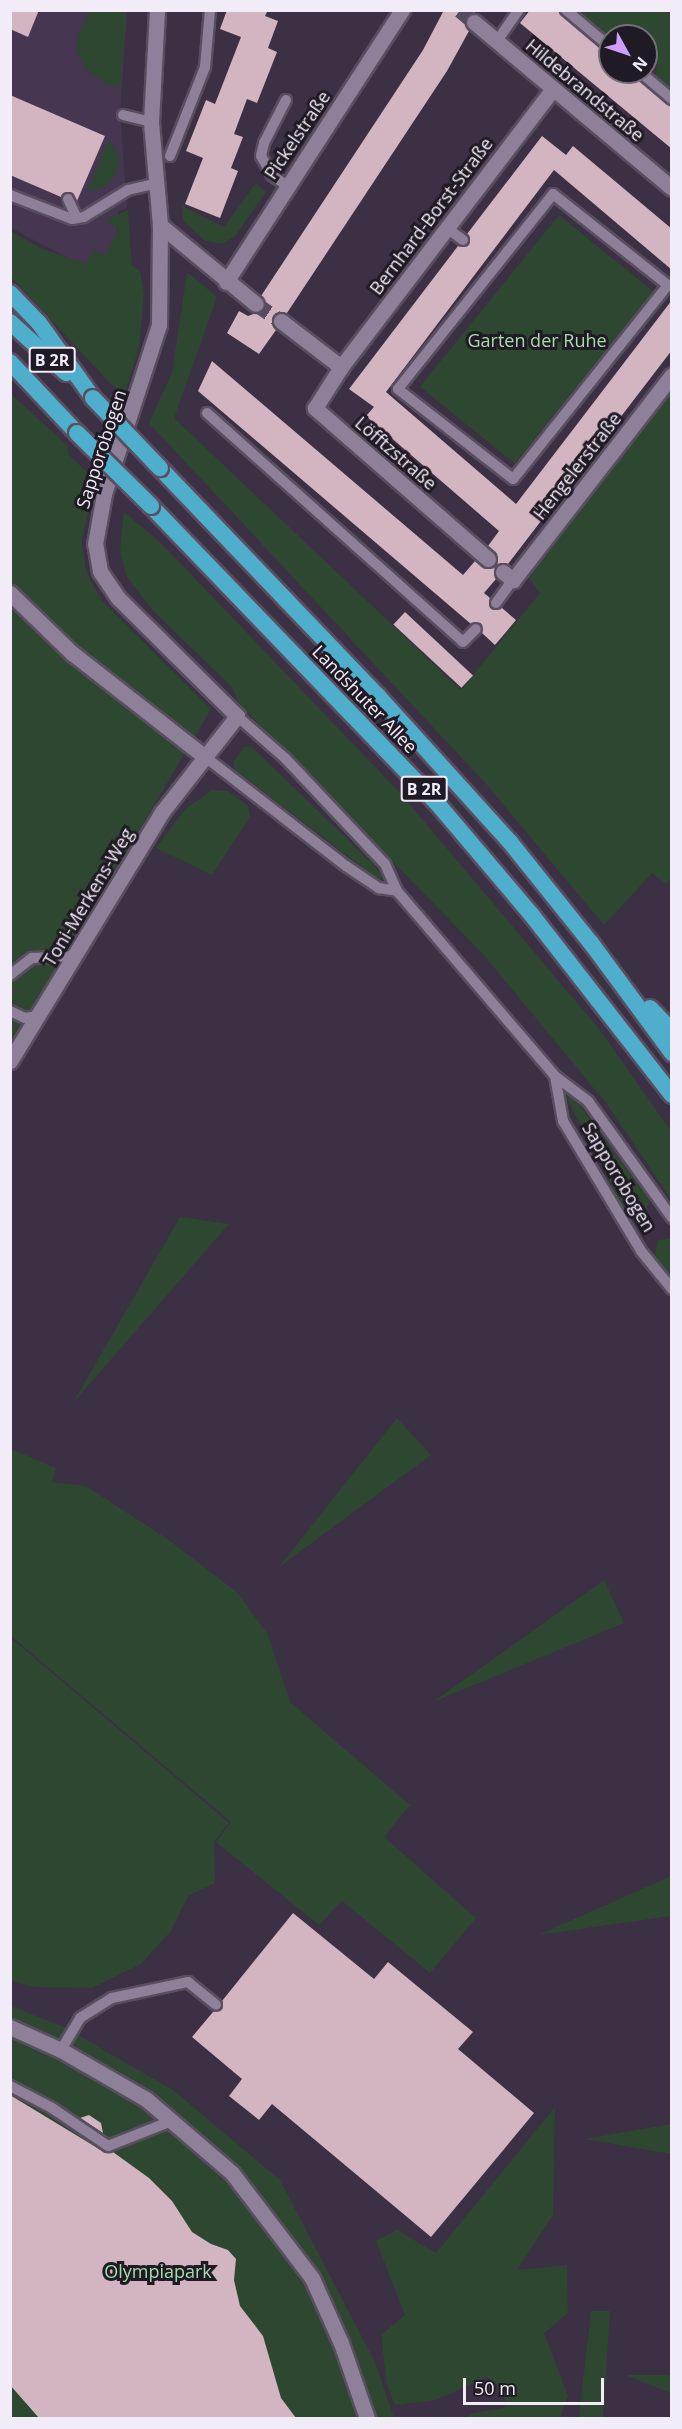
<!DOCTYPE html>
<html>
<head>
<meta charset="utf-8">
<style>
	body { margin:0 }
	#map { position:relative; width:682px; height:2429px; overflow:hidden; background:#3c3044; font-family:"Open Sans",sans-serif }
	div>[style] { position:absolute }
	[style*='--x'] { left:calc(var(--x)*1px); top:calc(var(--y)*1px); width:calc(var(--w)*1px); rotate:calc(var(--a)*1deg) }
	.built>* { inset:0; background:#463651 }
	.green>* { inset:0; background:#2e4730; transform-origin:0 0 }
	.building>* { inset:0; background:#d3b4c1; transform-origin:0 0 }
	.minor-tunnel>* { height:15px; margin-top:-7.5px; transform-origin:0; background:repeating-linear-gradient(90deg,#574c5f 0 15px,transparent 0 23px) }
	.roads { filter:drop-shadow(2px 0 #594e60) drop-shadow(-2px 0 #594e60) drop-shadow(0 2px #594e60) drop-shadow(0 -2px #594e60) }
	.service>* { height:10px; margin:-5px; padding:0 5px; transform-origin:5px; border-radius:5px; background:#8e8098 }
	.minor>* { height:15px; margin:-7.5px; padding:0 7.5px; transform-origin:7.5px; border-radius:7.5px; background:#8e8098 }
	.trunk>* { height:16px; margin:-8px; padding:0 8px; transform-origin:8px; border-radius:8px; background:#4eaecc }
	.bridges { filter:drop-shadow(2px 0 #594e60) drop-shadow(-2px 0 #594e60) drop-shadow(0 2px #594e60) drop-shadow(0 -2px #594e60) }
	.trunk-bridge>* { height:16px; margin:-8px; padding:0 8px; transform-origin:8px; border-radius:8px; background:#4eaecc }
	span { translate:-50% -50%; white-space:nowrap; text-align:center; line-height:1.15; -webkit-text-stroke:6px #201a24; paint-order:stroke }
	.shield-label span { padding:2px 4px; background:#201a24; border:2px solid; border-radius:4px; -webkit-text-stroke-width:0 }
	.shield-label { font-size:16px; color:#f2ebf8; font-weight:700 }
	.street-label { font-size:18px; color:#f2ebf8 }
	.park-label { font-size:18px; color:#a5dda9 }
	.frame { position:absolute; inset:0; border:12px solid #f2ebf8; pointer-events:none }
	.north { position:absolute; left:598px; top:24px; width:60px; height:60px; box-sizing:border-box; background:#201a24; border:2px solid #746e79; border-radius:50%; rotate:130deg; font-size:16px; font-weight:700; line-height:24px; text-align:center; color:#f2ebf8 }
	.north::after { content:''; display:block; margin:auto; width:21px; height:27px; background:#d09dff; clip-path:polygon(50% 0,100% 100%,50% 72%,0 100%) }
	.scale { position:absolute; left:463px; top:2378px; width:141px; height:27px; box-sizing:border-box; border:3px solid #f2ebf8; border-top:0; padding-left:8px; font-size:18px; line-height:21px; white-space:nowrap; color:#f2ebf8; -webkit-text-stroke:4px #201a24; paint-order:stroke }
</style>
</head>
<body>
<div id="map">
	<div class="built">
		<div style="clip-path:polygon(10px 11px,127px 11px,120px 112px,127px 208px,118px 211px,117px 249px,86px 267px,11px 228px)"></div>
	</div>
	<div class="green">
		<div style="clip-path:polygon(126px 11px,120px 87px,106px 84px,86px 69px,77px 50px,77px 37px,90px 11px)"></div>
		<div style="clip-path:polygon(572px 11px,671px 11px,671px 95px,655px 80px,657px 63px,646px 59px,646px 36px,610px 39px,572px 16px)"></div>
		<div style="clip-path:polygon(109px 139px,119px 156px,117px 173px,103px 188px,87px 191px)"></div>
		<div style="clip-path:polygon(256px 183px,266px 192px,235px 236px,222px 244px,205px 241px,183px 220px,182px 206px,224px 227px)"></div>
		<div style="clip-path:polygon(128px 210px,132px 266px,140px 271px,144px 293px,139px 347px,124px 398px,11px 277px,10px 231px,40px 248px,86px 264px,93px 250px,105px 256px,119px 229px,107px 222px,108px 218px)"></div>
		<div style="left:559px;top:215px;width:122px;height:221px;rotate:39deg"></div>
		<div style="clip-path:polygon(187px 272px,217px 297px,174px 418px,461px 690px,540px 593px,529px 578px,671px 392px,672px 878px,666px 884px,652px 873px,604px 925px,487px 785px,149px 423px,172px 373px)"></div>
		<div style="clip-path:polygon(11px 394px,68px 446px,68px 454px,95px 480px,82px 541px,86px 571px,101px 600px,211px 709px,11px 1047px)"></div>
		<div style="clip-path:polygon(124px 512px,162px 544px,400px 793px,600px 1030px,671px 1131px,671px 1199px,606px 1103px,483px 954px,240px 705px,231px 686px,154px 612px,127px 577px,120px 551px)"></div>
		<div style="clip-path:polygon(244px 747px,252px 747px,374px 865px,386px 881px,375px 877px,234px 769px,234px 762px)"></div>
		<div style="clip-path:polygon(212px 790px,228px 791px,248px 806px,250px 817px,212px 875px,156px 848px,185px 809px)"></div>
		<div style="clip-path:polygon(570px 1092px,650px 1200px,646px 1211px,632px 1213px,624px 1209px,566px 1097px)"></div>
		<div style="clip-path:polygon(180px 1217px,229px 1224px,73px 1403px)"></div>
		<div style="clip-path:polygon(671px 1238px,672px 1238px,671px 1277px,655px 1255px,658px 1240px)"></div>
		<div style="clip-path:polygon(397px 1418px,431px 1455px,279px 1567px)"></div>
		<div style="clip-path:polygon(11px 1449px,56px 1468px,52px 1482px,86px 1486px,166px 1538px,238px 1593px,268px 1635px,290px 1702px,410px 1805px,384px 1837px,476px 1918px,430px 1973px,342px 1901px,319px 1925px,216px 1842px,231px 1822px,11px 1636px)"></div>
		<div style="clip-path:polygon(604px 1580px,624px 1623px,433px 1702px)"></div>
		<div style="clip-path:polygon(11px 1638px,229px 1823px,214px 1842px,215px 1883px,188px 1896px,171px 1931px,141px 1964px,92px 1988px,34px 1987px,11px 1981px)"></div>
		<div style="clip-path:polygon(671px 1876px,671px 1916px,538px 1935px)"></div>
		<div style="clip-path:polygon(11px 2006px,64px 2027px,173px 2090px,280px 2180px,375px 2362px,394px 2418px,11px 2418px)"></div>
		<div style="clip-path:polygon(555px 2107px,553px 2215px,517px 2270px,567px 2265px,568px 2313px,544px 2333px,568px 2396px,560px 2418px,468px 2418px,472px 2413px,504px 2408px,506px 2390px,487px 2377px,436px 2400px,395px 2405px,387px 2385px,381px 2335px,405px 2315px,376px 2241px,397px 2230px,436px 2253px)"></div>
		<div style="clip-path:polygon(671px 2124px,671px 2154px,585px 2139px)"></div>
		<div style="clip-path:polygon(591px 2311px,610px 2311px,603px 2418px,579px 2417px)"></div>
		<div style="clip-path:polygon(625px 2375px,671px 2375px,671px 2393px)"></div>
	</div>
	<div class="building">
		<div style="clip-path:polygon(10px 10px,39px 10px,28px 37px,10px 29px)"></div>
		<div style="clip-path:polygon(227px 10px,268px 10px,265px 16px,278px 21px,268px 48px,277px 52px,257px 103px,247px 99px,234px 134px,243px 137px,231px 168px,238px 171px,220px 218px,185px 204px,203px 158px,186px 151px,206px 100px,215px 104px,241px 37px,220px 29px)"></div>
		<div style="clip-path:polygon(444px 10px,480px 10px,466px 16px,465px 25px,469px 31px,447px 71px,287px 313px,273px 316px,276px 330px,259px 354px,227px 333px,239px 311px,248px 316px,264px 310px,261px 296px,423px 50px)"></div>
		<div style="clip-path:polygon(530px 10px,556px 10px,610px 56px,610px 72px,629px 72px,672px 108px,672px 149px,520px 23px)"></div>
		<div style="clip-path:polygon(10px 95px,105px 136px,77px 201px,72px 193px,61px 197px,10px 175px)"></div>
		<div style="clip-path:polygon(542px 136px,566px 155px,573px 146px,672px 229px,672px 270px,554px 170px,386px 392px,516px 504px,672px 300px,672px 350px,508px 564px,495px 566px,496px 579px,484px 593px,490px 598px,489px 605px,495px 610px,502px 608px,516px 620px,495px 645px,482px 633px,481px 623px,471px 624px,198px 391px,212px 361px,463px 575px,475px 561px,486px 568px,495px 566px,497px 555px,488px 546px,499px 531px,366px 416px,374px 407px,349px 389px,458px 246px,469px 245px,467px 234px)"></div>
		<div style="left:405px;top:612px;width:93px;height:17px;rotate:43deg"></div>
		<div style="clip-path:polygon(293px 1913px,374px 1979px,388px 1962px,473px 2032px,458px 2049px,534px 2113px,431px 2237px,272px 2104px,259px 2120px,229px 2096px,242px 2079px,192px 2037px,213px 2012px,222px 2009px,222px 2001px)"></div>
		<div style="clip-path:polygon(10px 2095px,104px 2152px,113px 2152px,149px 2178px,172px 2201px,192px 2232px,211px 2244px,228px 2250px,236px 2259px,234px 2280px,240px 2306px,263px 2336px,281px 2398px,296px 2418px,39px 2418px,10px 2385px)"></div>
		<div style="clip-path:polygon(89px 2115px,101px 2123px,103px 2133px,80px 2118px)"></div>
	</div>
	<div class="minor-tunnel">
		<div style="--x:460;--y:10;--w:18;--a:41"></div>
		<div style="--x:256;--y:304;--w:30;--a:34"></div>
	</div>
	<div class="roads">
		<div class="service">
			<div style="--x:566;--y:10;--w:57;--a:40.1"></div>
			<div style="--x:497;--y:41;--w:38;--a:-55"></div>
			<div style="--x:640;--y:72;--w:42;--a:40.2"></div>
			<div style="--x:286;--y:100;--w:48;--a:117.1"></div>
			<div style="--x:264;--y:143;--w:13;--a:103"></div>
			<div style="--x:261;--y:156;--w:22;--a:60"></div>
			<div style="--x:272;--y:175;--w:17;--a:36"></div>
			<div style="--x:123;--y:115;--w:29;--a:14"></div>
			<div style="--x:170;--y:156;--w:96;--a:-68.5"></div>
			<div style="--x:205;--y:67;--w:57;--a:-85"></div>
			<div style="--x:553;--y:194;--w:147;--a:38.4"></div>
			<div style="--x:668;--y:285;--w:248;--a:128.6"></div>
			<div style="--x:513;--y:479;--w:146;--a:-142"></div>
			<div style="--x:398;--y:389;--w:249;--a:-51.5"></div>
			<div style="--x:10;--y:195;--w:66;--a:21.2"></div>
			<div style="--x:72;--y:219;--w:12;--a:-9"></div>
			<div style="--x:84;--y:217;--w:52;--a:-31.5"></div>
			<div style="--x:128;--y:190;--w:28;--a:-13"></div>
			<div style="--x:68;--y:199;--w:21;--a:65"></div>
			<div style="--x:447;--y:228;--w:20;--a:37"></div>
			<div style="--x:207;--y:413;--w:343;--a:41.8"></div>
			<div style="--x:463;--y:642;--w:18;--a:-45"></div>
			<div style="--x:496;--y:603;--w:29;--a:-54"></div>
			<div style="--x:237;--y:716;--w:64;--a:41.2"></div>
			<div style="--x:285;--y:758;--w:146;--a:46.7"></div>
			<div style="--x:385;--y:864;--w:30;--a:66"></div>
			<div style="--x:397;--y:891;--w:243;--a:49.5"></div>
			<div style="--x:555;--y:1076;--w:41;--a:37.1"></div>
			<div style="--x:588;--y:1101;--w:144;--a:54.3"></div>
			<div style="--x:204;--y:756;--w:180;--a:37.8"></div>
			<div style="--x:346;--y:866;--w:40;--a:34"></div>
			<div style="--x:379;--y:888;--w:18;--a:9"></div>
			<div style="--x:10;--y:975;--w:28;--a:-38"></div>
			<div style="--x:32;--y:958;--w:44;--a:-2.6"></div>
			<div style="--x:10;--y:1011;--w:17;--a:25"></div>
			<div style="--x:25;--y:1018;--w:14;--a:-8"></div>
			<div style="--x:555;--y:1076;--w:46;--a:79.9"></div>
			<div style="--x:563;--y:1121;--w:152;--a:59"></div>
			<div style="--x:641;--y:1251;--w:49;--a:50.8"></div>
			<div style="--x:61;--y:2050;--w:37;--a:-59"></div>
			<div style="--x:80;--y:2018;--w:38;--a:-32"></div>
			<div style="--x:112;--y:1998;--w:78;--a:-11.9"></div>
			<div style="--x:188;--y:1982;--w:36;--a:39"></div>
			<div style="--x:10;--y:2086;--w:47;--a:27.6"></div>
			<div style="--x:52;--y:2108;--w:68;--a:34.2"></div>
			<div style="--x:108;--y:2146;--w:71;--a:-21.5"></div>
		</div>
		<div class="minor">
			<div style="--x:474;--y:22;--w:258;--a:40"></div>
			<div style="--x:160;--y:225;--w:124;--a:39.5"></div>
			<div style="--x:226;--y:282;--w:324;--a:-57.1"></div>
			<div style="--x:281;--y:321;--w:76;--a:37.5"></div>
			<div style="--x:488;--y:559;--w:230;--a:-138.9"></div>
			<div style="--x:315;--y:408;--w:49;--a:-57.6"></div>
			<div style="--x:341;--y:367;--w:350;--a:-52.7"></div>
			<div style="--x:503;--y:572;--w:13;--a:39"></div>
			<div style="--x:513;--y:580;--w:259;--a:-52.2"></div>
			<div style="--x:10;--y:593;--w:86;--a:44.1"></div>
			<div style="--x:72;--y:653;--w:167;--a:38"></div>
			<div style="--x:10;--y:1061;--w:292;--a:-58.6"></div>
			<div style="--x:162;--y:812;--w:122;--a:-52"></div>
			<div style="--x:237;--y:716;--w:168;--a:-135.2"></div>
			<div style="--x:118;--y:598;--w:32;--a:-124"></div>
			<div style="--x:100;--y:571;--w:27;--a:-100"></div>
			<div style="--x:95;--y:544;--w:51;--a:-79.8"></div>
			<div style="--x:104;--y:494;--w:178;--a:-72"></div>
			<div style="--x:159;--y:325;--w:100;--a:-89.4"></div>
			<div style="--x:160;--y:225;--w:103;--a:-95"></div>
			<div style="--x:151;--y:122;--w:112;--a:-86.9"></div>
			<div style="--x:10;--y:2027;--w:56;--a:24.3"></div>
			<div style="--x:61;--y:2050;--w:98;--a:30"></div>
			<div style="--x:146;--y:2099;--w:113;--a:40.7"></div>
			<div style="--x:232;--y:2173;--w:132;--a:52.7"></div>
			<div style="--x:312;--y:2278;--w:71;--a:66"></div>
			<div style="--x:341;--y:2343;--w:79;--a:70.9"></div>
		</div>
		<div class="trunk">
			<div style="--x:10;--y:293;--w:42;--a:46"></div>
			<div style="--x:39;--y:323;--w:92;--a:54.2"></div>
			<div style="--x:10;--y:322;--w:76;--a:42.3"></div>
			<div style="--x:10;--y:362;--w:98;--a:46.7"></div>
			<div style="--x:160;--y:468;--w:315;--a:46.3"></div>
			<div style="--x:378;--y:696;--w:197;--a:47.9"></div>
			<div style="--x:510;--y:842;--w:129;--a:51.3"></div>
			<div style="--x:591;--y:943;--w:137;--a:53.6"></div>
			<div style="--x:151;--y:506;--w:411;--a:46.1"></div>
			<div style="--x:436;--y:802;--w:147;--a:49.7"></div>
			<div style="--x:531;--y:914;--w:229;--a:52.1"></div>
			<div style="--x:650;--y:1008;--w:32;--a:46"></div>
		</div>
	</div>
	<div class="bridges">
		<div class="trunk-bridge">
			<div style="--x:93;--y:398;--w:97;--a:46.3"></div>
			<div style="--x:77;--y:433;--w:104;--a:44.6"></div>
		</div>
	</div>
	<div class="shield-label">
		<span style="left:52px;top:360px">B 2R</span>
		<span style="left:424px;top:789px">B 2R</span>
	</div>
	<div class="street-label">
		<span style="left:585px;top:90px;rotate:40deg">Hildebrandstraße</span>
		<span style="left:297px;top:135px;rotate:-56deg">Pickelstraße</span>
		<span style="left:431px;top:216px;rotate:-53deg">Bernhard-Borst-Straße</span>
		<span style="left:101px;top:449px;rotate:-72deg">Sapporobogen</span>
		<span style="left:396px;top:453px;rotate:41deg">Löfftzstraße</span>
		<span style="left:577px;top:466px;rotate:-52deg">Hengelerstraße</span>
		<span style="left:365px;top:699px;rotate:46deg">Landshuter Allee</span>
		<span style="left:88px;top:897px;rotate:-59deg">Toni-Merkens-Weg</span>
		<span style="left:619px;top:1177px;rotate:59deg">Sapporobogen</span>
	</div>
	<div class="park-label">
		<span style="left:537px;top:340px">Garten der Ruhe</span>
		<span style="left:158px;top:2271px">Olympiapark</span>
	</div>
	<div class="frame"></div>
	<div class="north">N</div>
	<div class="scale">50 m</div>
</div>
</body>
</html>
